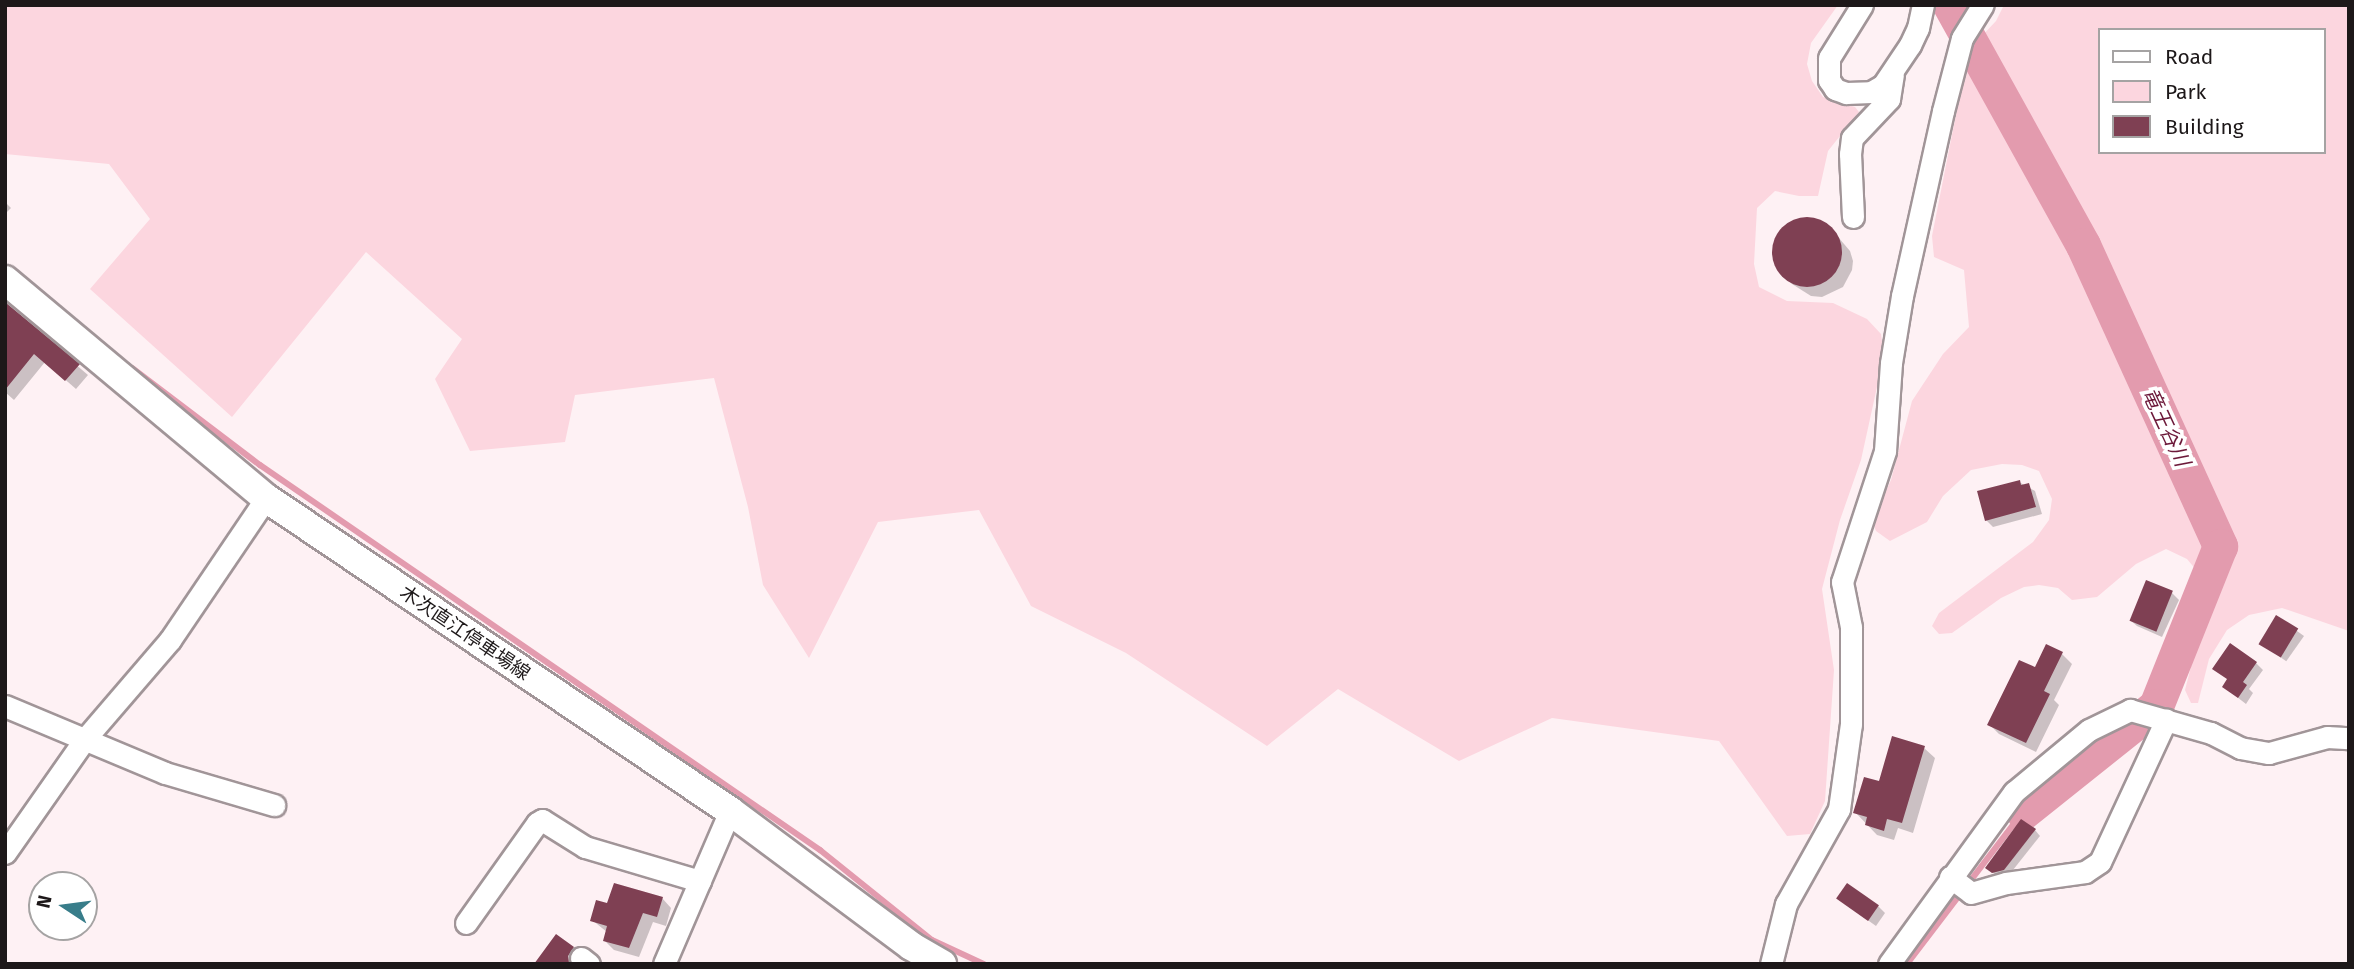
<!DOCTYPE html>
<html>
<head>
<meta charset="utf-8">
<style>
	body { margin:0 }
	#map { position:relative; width:2354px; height:969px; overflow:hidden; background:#fef1f4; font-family:"Fira Sans","Noto Sans JP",sans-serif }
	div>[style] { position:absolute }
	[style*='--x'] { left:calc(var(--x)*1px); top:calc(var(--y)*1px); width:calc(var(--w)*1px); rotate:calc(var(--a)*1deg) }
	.green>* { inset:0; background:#fcd6df }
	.shadow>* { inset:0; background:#0003; transform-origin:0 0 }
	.stream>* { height:6px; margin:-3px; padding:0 3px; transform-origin:3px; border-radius:3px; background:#e39bae }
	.river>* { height:35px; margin:-17.5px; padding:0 17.5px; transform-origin:17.5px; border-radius:17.5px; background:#e39bae }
	.building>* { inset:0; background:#7f4053; transform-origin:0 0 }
	.round { border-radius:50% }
	.roads { filter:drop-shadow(2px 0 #a19598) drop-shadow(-2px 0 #a19598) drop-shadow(0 2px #a19598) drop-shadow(0 -2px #a19598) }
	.minor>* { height:21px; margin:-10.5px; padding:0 10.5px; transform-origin:10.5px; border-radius:10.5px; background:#fff }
	.major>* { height:28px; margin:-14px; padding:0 14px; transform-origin:14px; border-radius:14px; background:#fff }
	span { translate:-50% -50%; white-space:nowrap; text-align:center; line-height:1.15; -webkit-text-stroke:7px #fff; paint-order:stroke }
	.street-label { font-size:19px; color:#1d1819 }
	.water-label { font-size:21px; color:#6c1839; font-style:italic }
	.frame { position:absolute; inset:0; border:7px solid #1d1819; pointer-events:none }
	.legend { position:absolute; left:2098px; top:28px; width:228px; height:126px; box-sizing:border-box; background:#fff; border:2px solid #a5a3a3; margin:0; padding:9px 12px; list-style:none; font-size:21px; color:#1d1819 }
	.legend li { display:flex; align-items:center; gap:14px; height:35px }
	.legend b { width:35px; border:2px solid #a5a3a3 }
	.north { position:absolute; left:28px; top:871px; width:70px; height:70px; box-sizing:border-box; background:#fff; border:2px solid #a5a3a3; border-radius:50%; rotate:283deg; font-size:19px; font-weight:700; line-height:28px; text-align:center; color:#1d1819 }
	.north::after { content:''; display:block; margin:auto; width:24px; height:32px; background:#387d8a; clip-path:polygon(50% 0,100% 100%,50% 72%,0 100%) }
</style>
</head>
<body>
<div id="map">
	<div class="green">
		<div style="clip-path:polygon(5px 5px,1838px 5px,1811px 43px,1807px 64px,1812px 81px,1823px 97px,1855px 107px,1859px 112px,1828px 151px,1818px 196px,1799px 196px,1775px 191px,1757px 208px,1754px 264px,1759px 287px,1787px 301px,1833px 303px,1867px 319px,1881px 334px,1884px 355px,1861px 460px,1840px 520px,1822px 589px,1834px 670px,1825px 801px,1810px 834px,1787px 836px,1719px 741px,1552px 718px,1459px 761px,1338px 689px,1267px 746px,1126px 653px,1031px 606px,979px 510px,878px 522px,809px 658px,763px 585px,748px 507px,714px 378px,575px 395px,565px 442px,470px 451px,435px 379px,462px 339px,366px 252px,232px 417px,90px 289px,150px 219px,109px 164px,5px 154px)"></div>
		<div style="clip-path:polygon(evenodd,2004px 5px,2349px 5px,2349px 631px,2282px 608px,2249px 615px,2227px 630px,2209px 659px,2198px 703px,2191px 703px,2185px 690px,2208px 600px,2197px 571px,2187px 559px,2166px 549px,2136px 564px,2097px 597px,2072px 600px,2058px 588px,2039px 585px,2024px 587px,2001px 598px,1952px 633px,1939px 634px,1932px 626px,1939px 613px,2033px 542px,2049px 520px,2052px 499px,2039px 471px,2022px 465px,2002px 464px,1971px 470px,1943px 496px,1927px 522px,1890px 541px,1876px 531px,1872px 521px,1891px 480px,1912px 401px,1943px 354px,1969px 327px,1964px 270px,1934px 257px,1932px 236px,1965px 69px,1979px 39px,1996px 21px,2004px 5px,2100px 30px,2324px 30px,2324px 152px,2100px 152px,2100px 30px)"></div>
	</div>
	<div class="shadow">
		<div style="clip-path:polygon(5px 202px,11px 208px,5px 214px)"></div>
		<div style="clip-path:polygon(1808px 218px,1827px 224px,1850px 251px,1853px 261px,1852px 270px,1843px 287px,1822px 297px,1811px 296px,1792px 284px,1781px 273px,1774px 252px,1781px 231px,1789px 223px)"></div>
		<div style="clip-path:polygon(5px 304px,88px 375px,76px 389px,45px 362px,14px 400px,5px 392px)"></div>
		<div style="clip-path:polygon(2019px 482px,2035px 491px,2042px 514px,1993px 527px,1986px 520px)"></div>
		<div style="clip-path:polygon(2172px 593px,2179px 600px,2162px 637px,2137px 626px,2130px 620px)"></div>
		<div style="left:2277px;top:617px;width:33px;height:31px;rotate:35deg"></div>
		<div style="clip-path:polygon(2062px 654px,2072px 664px,2054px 700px,2059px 705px,2036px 752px,1999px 734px,1990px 725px)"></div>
		<div style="clip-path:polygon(2256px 663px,2263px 670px,2249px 689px,2253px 693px,2246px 704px,2224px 687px,2229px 680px,2215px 669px)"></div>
		<div style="clip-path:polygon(1924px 748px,1935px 758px,1913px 833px,1898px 828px,1894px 840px,1877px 835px,1855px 812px)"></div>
		<div style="clip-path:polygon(2035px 830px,2040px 836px,2009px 875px,1999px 878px,1988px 868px)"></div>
		<div style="clip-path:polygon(662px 898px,671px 908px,666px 926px,653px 922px,639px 957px,614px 950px,605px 941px,607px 932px,592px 920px,609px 906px)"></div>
		<div style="clip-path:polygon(1838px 899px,1878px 906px,1885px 913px,1876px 926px)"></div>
		<div style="clip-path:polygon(573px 949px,580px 956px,575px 964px,544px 964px,540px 959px)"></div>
	</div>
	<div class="stream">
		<div style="--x:132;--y:368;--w:161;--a:37.2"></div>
		<div style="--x:260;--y:465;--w:680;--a:34.51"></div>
		<div style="--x:820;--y:850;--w:144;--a:38.8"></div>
		<div style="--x:932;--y:940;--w:57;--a:24.8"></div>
		<div style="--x:1907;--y:964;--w:191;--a:-52.7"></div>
	</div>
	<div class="river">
		<div style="--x:1950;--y:5;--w:274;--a:61"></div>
		<div style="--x:2083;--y:245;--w:331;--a:65.5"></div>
		<div style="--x:2220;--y:546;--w:172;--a:111.8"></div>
		<div style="--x:2156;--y:706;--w:170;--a:141.4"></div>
	</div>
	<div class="building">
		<div class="round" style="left:1772px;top:217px;width:70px;height:70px"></div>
		<div style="clip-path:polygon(5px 302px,80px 364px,65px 381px,34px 354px,5px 390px)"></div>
		<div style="clip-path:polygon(2020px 480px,2021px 485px,2029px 483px,2036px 507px,1985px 521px,1977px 491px)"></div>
		<div style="left:2146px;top:580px;width:29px;height:44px;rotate:22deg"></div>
		<div style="left:2276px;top:615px;width:26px;height:34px;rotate:31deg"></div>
		<div style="clip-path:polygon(2230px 643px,2257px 662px,2243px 682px,2247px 685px,2238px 698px,2222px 687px,2227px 679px,2212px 669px)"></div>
		<div style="clip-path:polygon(2046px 644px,2063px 652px,2044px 691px,2050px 694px,2026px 743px,1987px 725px,2019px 660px,2035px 667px)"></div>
		<div style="clip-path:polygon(1892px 736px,1925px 746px,1902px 823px,1887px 819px,1884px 831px,1865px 825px,1867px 817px,1853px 813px,1864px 777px,1879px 781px)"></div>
		<div style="clip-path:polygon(2021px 819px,2036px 829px,2004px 870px,1992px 873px,1985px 868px)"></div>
		<div style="clip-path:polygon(614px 883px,663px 897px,657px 917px,643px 913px,629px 948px,603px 941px,607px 926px,590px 921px,596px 900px,607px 903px)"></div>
		<div style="left:1847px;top:883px;width:39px;height:19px;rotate:35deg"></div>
		<div style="clip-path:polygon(556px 934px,574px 947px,568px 956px,569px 963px,534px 964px)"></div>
	</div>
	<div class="roads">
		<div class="minor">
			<div style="--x:1862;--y:5;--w:62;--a:121.9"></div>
			<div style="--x:1829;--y:58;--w:22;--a:90"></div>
			<div style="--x:1829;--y:80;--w:11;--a:56"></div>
			<div style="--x:1835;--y:89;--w:12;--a:20"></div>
			<div style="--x:1846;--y:93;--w:25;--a:-2"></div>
			<div style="--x:1871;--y:92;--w:14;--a:-30"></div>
			<div style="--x:1883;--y:85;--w:48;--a:-56"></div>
			<div style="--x:1910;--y:45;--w:19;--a:-65"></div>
			<div style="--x:1918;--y:28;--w:24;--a:-78"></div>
			<div style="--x:1853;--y:217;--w:63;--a:-92.7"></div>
			<div style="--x:1850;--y:154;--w:16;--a:-83"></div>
			<div style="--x:1852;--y:138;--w:54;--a:-46.5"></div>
			<div style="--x:1889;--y:99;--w:25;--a:-81"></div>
			<div style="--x:5;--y:706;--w:173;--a:22.7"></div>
			<div style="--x:165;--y:773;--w:114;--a:16.4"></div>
			<div style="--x:5;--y:853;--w:138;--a:-55"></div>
			<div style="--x:84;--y:740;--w:132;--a:-49.3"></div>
			<div style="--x:170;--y:640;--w:171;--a:-55.9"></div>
			<div style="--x:1950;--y:877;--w:26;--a:37"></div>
			<div style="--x:1971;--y:893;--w:36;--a:-16"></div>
			<div style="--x:2006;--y:883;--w:80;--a:-7.9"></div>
			<div style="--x:2085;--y:872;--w:18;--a:-34"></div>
			<div style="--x:2100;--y:862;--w:157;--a:-65.1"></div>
			<div style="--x:466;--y:923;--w:123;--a:-54.6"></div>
			<div style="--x:537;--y:823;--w:6;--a:-31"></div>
			<div style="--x:542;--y:820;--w:51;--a:32.1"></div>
			<div style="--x:585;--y:847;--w:120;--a:16.5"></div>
			<div style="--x:581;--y:958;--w:10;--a:37"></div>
			<div style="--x:664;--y:964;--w:167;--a:-66.7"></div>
			<div style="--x:1771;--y:964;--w:62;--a:-76"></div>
			<div style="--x:1786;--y:904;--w:109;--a:-60.8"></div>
			<div style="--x:1839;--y:809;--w:86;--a:-82"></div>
			<div style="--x:1851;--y:724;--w:97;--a:-90"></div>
			<div style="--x:1851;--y:627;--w:46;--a:-101.3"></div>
			<div style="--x:1842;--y:582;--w:138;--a:-71.8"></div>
			<div style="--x:1885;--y:451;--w:88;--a:-86.1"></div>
			<div style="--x:1891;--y:363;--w:68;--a:-80.7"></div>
			<div style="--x:1902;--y:296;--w:189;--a:-77.5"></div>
			<div style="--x:1943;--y:111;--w:75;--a:-75.4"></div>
			<div style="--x:1962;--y:38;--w:39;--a:-58"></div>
			<div style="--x:1889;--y:964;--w:213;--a:-54"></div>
			<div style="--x:2014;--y:792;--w:97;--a:-39.6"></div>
			<div style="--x:2089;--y:730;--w:46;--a:-26"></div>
			<div style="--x:2130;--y:710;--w:84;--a:15.9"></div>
			<div style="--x:2211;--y:733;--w:33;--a:27"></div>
			<div style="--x:2240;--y:748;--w:29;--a:10"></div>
			<div style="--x:2269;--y:753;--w:60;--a:-15.4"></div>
			<div style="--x:2327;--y:737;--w:22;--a:3"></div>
		</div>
		<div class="major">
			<div style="--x:5;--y:280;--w:340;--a:39.9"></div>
			<div style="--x:266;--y:498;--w:560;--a:34"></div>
			<div style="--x:730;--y:811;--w:226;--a:36.7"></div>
			<div style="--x:911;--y:946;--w:36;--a:30"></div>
		</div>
	</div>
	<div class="street-label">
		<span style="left:465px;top:633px;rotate:34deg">木次直江停車場線</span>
	</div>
	<div class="water-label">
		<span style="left:2166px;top:427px;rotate:65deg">竜王谷川</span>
	</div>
	<div class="frame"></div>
	<ul class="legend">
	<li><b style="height:9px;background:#fff"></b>Road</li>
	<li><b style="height:19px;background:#fcd6df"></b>Park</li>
	<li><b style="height:19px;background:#7f4053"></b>Building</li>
	</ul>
	<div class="north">N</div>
</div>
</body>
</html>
